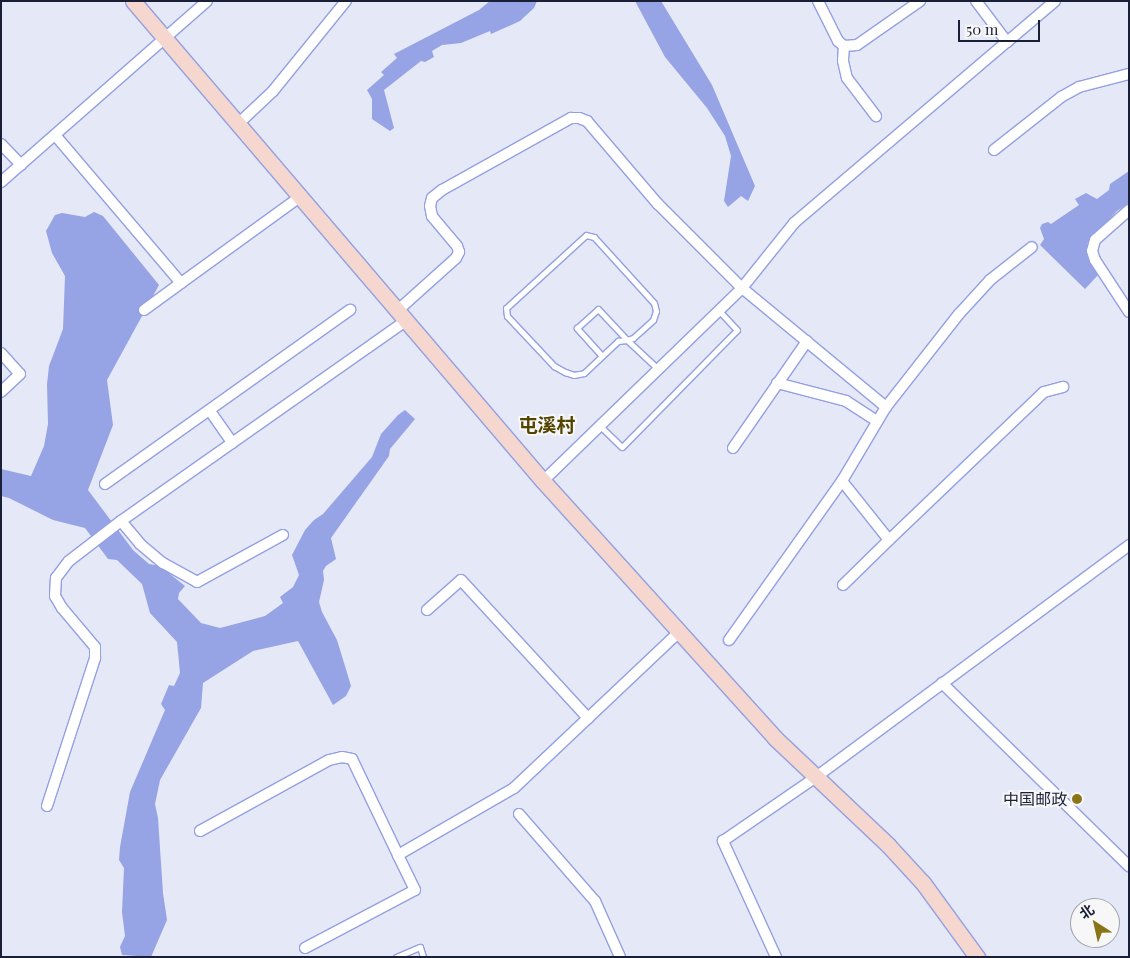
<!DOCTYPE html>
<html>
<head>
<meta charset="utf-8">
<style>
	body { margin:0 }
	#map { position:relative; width:1130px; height:958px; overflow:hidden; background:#e5e9f7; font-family:"Playfair Display","Noto Sans SC",serif }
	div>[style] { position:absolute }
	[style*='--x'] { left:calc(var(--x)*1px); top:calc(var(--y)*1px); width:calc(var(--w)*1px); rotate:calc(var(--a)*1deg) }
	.water>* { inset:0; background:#96a3e4 }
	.roads { filter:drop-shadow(1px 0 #93a0e1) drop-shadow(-1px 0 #93a0e1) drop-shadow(0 1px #93a0e1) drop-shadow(0 -1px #93a0e1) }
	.lane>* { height:5px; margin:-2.5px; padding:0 2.5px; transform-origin:2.5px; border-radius:2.5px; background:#fff }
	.street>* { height:10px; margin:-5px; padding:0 5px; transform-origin:5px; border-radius:5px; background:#fff }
	.secondary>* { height:15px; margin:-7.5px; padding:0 7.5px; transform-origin:7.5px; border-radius:7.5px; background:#f5d7cf }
	.dots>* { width:14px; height:14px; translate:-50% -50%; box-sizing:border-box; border:2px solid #f7f7f7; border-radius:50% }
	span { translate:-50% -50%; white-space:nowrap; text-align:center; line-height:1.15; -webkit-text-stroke:4px #f7f7f7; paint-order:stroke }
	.poi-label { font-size:16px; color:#1a1f38 }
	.right { translate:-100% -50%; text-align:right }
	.quarter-label { font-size:19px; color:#534400; font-weight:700 }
	.frame { position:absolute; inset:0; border:2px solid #1a1f38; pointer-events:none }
	.north { position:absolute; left:1070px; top:898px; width:50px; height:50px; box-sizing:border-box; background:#f7f7f7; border:1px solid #9fa1ab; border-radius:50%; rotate:325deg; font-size:14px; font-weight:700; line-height:20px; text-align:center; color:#1a1f38 }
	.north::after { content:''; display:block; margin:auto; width:18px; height:22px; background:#897417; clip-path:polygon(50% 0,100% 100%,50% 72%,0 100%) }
	.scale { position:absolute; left:958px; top:20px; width:82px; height:22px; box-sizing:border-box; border:2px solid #1a1f38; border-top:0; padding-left:6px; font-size:15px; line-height:18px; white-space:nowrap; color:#1a1f38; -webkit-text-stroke:4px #f7f7f7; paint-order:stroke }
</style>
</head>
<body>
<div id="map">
	<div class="water">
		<div style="clip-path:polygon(490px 1px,537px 1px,534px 8px,520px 21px,491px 34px,490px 31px,461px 43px,442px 45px,432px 51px,434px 57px,425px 62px,421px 61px,384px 90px,394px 128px,390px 131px,372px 119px,372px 99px,367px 90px,384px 75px,381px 72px,397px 58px,394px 54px,479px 10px)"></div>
		<div style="clip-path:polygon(635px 1px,661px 1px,712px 85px,755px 186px,748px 201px,741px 196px,728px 207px,724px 201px,731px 156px,725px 136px,707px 108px,665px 57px)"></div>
		<div style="clip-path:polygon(1129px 171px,1129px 203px,1117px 211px,1088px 242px,1087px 249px,1089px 258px,1099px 274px,1085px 289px,1040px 245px,1044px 239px,1040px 228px,1042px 224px,1048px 222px,1051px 224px,1079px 205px,1075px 199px,1086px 193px,1097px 199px,1109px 190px,1110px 184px)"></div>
		<div style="clip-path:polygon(94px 212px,103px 216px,159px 285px,107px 380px,113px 425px,88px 490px,133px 550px,149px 564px,160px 566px,185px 586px,179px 593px,178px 599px,201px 623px,220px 628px,265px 616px,283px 603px,280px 597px,293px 587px,299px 575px,292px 555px,305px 530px,314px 520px,323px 514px,372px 457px,381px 434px,398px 415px,405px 410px,415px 419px,390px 449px,389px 456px,331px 538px,336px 559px,326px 566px,323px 571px,324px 580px,319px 602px,322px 612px,337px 640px,345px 666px,351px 686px,346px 696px,333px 705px,298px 641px,253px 651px,203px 683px,201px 708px,160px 780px,155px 804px,158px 818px,163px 893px,167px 920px,151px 957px,122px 955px,120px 947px,125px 936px,122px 912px,124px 868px,119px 860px,120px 847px,130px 792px,165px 710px,161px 704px,169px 685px,174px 686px,180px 673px,177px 642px,150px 613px,142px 584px,117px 560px,108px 559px,85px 528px,53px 520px,9px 498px,1px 496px,1px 469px,31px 476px,44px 446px,48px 424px,47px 384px,49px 366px,63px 329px,65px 276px,52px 253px,46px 231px,55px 215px,62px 213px,85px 217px)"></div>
	</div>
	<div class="roads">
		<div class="lane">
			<div style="--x:602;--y:356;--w:38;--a:-132"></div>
			<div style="--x:577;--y:328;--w:28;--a:-42"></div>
			<div style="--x:598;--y:309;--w:42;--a:46.9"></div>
			<div style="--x:627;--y:340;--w:6;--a:-18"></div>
			<div style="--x:633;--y:338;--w:27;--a:-42"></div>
			<div style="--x:653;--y:320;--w:9;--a:-72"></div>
			<div style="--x:656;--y:311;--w:8;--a:-104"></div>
			<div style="--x:654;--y:303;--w:89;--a:-132.3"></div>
			<div style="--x:594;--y:237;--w:8;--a:-166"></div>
			<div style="--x:586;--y:235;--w:108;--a:137.6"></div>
			<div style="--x:506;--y:308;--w:8;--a:83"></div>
			<div style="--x:507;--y:316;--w:69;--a:46.8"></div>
			<div style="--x:554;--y:366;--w:13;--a:29"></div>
			<div style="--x:565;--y:372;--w:9;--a:18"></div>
			<div style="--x:574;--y:375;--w:10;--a:-11"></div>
			<div style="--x:584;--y:373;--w:47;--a:-43.3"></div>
			<div style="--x:618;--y:341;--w:9;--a:-6"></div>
			<div style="--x:627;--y:340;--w:42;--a:43.1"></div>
			<div style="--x:600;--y:426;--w:30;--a:44"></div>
			<div style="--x:622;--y:447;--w:164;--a:-45.5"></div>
			<div style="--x:737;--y:330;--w:26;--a:-133"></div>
			<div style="--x:396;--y:957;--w:26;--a:-23"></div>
			<div style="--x:420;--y:947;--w:10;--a:73"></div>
		</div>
		<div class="street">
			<div style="--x:818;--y:1;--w:45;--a:63.4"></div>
			<div style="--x:838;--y:41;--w:8;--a:40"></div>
			<div style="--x:844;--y:46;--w:13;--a:-4"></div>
			<div style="--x:857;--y:45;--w:77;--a:-34.9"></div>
			<div style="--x:1007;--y:42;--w:63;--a:-40.5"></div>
			<div style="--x:844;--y:46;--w:15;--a:94"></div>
			<div style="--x:843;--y:61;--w:17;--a:77"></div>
			<div style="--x:847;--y:78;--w:48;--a:52.7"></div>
			<div style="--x:238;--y:124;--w:48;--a:-43.3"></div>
			<div style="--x:273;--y:91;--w:116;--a:-51"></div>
			<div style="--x:55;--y:135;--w:194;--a:49.6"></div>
			<div style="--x:181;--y:283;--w:147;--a:-35.9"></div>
			<div style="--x:1;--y:144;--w:29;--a:46"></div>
			<div style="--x:994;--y:150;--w:85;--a:-38.3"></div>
			<div style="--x:1061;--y:97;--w:21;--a:-29"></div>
			<div style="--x:1079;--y:87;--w:52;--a:-14.6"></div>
			<div style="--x:1;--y:182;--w:274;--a:-41.3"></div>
			<div style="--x:1129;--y:210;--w:45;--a:138.6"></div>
			<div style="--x:1095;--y:240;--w:11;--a:105"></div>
			<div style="--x:1092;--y:251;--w:9;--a:72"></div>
			<div style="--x:1095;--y:260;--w:62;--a:56.8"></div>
			<div style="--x:144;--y:310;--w:46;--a:-36.1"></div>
			<div style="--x:397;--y:311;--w:79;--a:-41.9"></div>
			<div style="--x:456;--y:258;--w:7;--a:-63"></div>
			<div style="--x:459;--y:252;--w:6;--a:-108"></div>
			<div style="--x:457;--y:246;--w:39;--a:-130"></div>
			<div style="--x:432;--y:216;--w:10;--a:-101"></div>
			<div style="--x:430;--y:206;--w:8;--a:-76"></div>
			<div style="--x:432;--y:198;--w:13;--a:-39"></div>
			<div style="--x:442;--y:190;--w:148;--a:-29.2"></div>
			<div style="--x:571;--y:118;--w:8;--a:0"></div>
			<div style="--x:579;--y:118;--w:9;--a:21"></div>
			<div style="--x:587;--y:121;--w:109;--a:49.5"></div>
			<div style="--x:658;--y:204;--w:119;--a:45"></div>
			<div style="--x:742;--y:288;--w:187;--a:39.6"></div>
			<div style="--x:886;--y:407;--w:118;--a:-51.9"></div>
			<div style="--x:959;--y:314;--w:46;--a:-47.6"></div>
			<div style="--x:990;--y:280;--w:53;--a:-38.2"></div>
			<div style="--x:1;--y:353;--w:28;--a:48"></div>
			<div style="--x:20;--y:374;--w:26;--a:137"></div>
			<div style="--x:777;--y:383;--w:71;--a:14.6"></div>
			<div style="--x:846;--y:401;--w:37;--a:33"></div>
			<div style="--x:210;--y:411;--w:39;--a:55"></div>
			<div style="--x:733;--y:448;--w:130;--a:-55.3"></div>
			<div style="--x:543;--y:481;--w:277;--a:-44.1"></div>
			<div style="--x:742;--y:288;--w:83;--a:-51.3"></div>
			<div style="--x:794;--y:223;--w:280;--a:-40.4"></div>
			<div style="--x:1007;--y:42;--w:51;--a:-127.1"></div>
			<div style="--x:842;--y:481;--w:75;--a:51.5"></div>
			<div style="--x:889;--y:540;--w:214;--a:-43.7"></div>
			<div style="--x:1044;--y:392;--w:20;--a:-15"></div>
			<div style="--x:105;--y:484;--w:301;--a:-35.4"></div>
			<div style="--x:121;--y:521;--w:30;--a:50"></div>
			<div style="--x:140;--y:544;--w:30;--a:40"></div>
			<div style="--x:163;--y:563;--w:39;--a:29"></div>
			<div style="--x:197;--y:582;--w:98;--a:-28.7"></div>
			<div style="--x:843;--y:585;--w:64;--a:-44.4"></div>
			<div style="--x:427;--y:610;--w:45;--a:-41.4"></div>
			<div style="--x:461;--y:580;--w:188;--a:47.4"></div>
			<div style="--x:729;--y:640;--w:195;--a:-54.6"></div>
			<div style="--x:842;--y:481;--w:86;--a:-59.3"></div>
			<div style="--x:942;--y:683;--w:262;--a:44.4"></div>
			<div style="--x:47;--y:806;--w:156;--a:-72"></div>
			<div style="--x:95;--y:658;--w:11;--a:-90"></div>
			<div style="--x:95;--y:647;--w:51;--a:-130.2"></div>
			<div style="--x:62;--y:608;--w:14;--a:-120"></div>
			<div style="--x:55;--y:596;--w:18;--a:-87"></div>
			<div style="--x:56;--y:578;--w:21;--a:-53"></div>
			<div style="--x:69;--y:561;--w:66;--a:-37.6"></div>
			<div style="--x:121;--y:521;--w:348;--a:-35.1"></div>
			<div style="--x:519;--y:814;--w:116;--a:48.9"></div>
			<div style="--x:595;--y:901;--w:61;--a:65.9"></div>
			<div style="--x:200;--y:831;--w:147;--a:-28.8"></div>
			<div style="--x:329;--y:760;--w:13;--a:-13"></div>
			<div style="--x:342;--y:757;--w:10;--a:11"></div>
			<div style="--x:352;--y:759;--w:106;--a:64.4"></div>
			<div style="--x:398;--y:855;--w:134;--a:-30"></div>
			<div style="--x:514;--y:788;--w:227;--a:-43.4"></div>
			<div style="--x:305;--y:948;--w:124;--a:-27.8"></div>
			<div style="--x:415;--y:890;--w:39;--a:-116"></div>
			<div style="--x:776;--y:957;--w:128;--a:-114.6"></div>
			<div style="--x:723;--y:841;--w:113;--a:-34.5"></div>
			<div style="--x:816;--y:777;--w:390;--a:-36.5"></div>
		</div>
		<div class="secondary">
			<div style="--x:133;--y:1;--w:631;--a:49.5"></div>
			<div style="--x:543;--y:481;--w:346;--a:47.9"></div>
			<div style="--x:775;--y:738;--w:156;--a:43.4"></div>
			<div style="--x:888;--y:845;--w:52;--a:47.4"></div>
			<div style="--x:923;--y:883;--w:92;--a:53.9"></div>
		</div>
	</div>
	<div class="dots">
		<div style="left:1077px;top:799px;background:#897417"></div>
	</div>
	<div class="poi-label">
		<span class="right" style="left:1067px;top:799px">中国邮政</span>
	</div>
	<div class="quarter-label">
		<span style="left:547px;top:425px">屯溪村</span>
	</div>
	<div class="frame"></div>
	<div class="north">北</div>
	<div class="scale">50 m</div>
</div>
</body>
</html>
